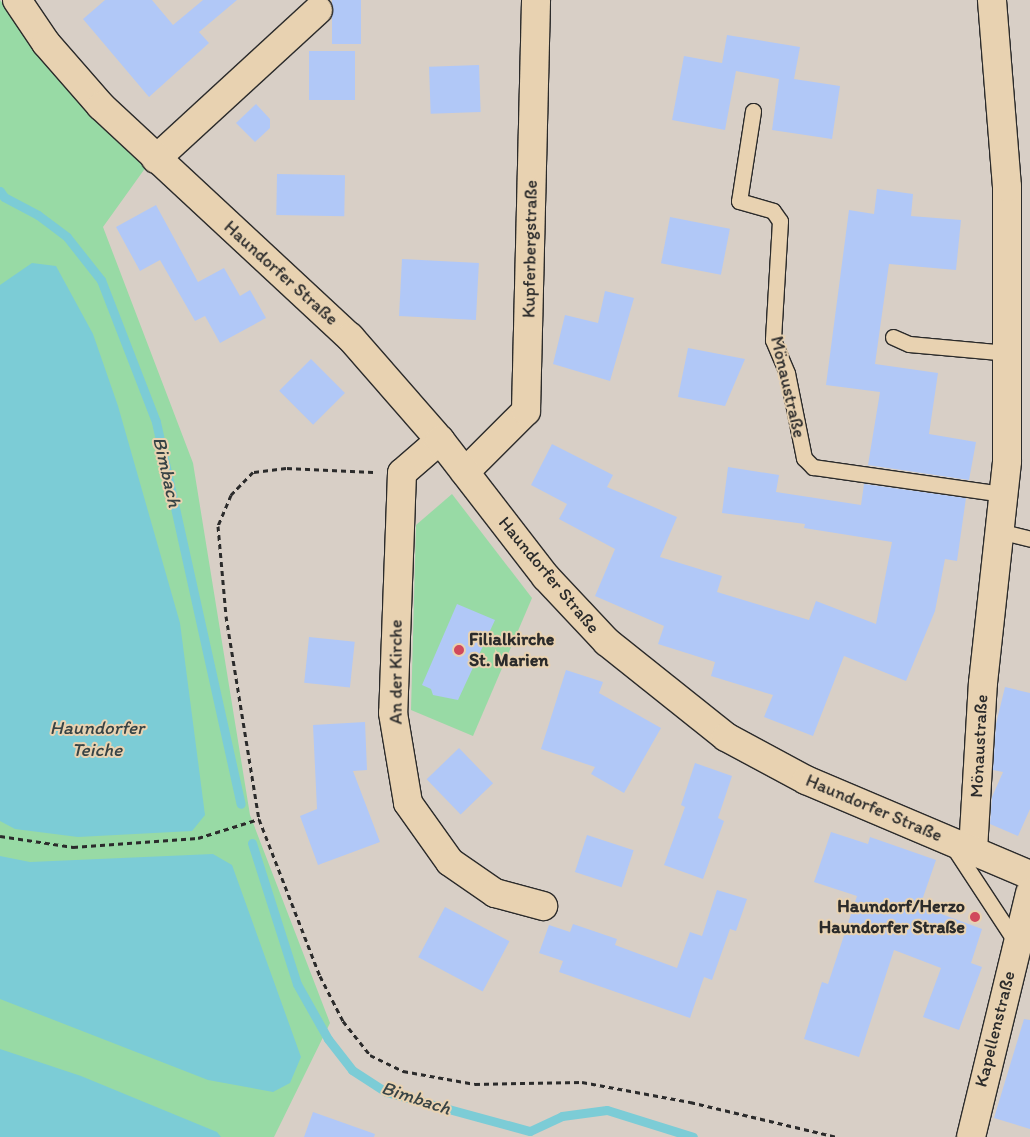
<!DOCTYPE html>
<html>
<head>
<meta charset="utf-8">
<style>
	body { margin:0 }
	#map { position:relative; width:1030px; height:1137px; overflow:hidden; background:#d8cfc6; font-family:Itim,sans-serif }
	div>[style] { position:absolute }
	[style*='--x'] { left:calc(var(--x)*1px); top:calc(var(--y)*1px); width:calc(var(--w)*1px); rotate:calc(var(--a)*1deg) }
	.green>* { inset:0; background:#98daa5 }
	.water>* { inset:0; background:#7cccd6 }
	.stream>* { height:9px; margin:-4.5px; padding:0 4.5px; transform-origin:4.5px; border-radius:4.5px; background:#7cccd6 }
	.building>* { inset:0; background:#b1c8f7; transform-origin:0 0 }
	.path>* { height:3px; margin-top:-1.5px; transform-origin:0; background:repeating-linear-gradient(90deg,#2b2b2b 0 5px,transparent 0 9px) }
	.roads { filter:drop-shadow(1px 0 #2b2b2b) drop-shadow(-1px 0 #2b2b2b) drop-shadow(0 1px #2b2b2b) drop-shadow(0 -1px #2b2b2b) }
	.service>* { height:15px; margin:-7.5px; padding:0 7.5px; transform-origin:7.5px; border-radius:7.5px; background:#e8d2b1 }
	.minor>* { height:28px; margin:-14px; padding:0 14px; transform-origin:14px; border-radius:14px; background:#e8d2b1 }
	.tertiary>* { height:28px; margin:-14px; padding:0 14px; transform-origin:14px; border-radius:14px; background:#e8d2b1 }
	.dots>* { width:14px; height:14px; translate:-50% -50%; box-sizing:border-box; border:2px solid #e8d2b1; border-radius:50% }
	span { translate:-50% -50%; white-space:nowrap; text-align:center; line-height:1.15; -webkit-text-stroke:4px #e8d2b1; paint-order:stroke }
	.street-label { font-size:18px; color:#2b2b2b }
	.poi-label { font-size:18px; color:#2b2b2b; font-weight:700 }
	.left { translate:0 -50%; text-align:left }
	.right { translate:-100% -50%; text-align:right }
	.water-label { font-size:19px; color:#374345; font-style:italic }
</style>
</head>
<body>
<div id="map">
	<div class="green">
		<div style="clip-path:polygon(0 0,90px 114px,146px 167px,103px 227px,193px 463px,250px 815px,330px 1023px,274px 1137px,0 1137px)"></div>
		<div style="clip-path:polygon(452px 494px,532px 598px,473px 736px,411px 710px,416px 525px)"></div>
	</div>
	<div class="water">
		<div style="clip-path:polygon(32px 263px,56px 266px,93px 334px,118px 406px,180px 623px,205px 815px,192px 831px,78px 837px,15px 829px,0 821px,0 285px)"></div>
		<div style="clip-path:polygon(213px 854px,232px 865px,301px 1057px,290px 1083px,273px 1092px,208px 1080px,0 999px,0 856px,30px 862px)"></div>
		<div style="clip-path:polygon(0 1049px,81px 1076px,217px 1132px,221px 1137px,0 1137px)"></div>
	</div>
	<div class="stream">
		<div style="--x:0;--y:191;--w:7;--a:56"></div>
		<div style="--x:4;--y:197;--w:38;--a:28"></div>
		<div style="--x:38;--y:215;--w:36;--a:37"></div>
		<div style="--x:67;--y:237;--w:55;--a:51.7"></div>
		<div style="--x:101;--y:280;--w:152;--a:68.8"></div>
		<div style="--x:156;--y:422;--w:391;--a:77.5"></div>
		<div style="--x:252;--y:843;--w:148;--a:72.3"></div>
		<div style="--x:297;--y:984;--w:63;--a:60.6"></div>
		<div style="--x:328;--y:1039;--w:39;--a:52"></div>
		<div style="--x:352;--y:1070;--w:40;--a:32.9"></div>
		<div style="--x:386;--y:1092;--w:149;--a:15.2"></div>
		<div style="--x:530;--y:1131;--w:35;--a:-25"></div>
		<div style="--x:562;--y:1116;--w:45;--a:-7.6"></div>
		<div style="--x:607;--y:1110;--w:90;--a:17.4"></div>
	</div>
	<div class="building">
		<div style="clip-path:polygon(105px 0,152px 0,173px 25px,203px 0,237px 0,199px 32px,209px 43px,149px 97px,83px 19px)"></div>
		<div style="left:332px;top:0;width:29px;height:44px"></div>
		<div style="clip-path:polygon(727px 35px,800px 47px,794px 79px,840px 86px,832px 139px,772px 130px,779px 79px,736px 71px,725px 130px,672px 120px,684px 56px,722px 63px)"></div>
		<div style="left:355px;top:51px;width:49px;height:46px;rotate:90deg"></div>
		<div style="left:479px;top:65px;width:47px;height:50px;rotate:88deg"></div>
		<div style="clip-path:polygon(256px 104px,270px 119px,270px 128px,255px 142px,236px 123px)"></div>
		<div style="left:277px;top:174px;width:68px;height:41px;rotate:1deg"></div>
		<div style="clip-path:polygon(877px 189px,913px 194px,911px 216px,961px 220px,956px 270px,889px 264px,875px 364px,938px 373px,929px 434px,976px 442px,969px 480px,868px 465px,880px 392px,826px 385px,849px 210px,874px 214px)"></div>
		<div style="clip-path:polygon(156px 205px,198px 282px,224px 268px,240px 296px,250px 290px,266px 318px,220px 343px,205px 316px,195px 321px,160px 260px,140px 271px,116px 227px)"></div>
		<div style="left:670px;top:217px;width:61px;height:47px;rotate:11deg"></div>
		<div style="left:402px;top:259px;width:77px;height:57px;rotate:3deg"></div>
		<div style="clip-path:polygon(605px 291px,634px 298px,610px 381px,553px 364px,565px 315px,598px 323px)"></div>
		<div style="clip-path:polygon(688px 348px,745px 359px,725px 406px,678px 397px)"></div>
		<div style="left:311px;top:359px;width:48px;height:45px;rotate:45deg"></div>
		<div style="clip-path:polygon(552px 444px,613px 475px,607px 487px,677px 517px,660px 557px,722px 576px,717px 592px,809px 620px,816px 601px,876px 624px,892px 542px,804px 528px,805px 524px,722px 513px,728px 467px,779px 475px,776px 492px,861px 505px,864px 484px,966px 498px,957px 561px,945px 559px,935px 611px,906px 681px,844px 656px,813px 736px,764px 717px,773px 695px,711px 676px,715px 662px,658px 644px,664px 626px,595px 596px,615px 549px,559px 519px,567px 504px,531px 485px)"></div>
		<div style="clip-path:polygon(457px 604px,495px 620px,458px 700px,433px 695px,431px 689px,422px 685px)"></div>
		<div style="left:309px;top:637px;width:46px;height:46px;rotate:6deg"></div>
		<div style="clip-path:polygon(566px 670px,603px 682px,599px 693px,661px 728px,624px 793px,591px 774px,595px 767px,541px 749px)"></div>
		<div style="clip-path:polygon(1005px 687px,1030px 693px,1030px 809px,1018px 836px,990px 824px,992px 797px,1003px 772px,993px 770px,996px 724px)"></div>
		<div style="clip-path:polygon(365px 722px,367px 770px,353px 771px,380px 842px,318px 865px,300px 816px,317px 809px,313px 725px)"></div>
		<div style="left:459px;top:748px;width:49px;height:45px;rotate:46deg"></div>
		<div style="clip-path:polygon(695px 763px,732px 776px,718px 818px,724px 821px,703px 879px,664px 865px,685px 807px,681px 805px)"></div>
		<div style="clip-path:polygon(831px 832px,868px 844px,870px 837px,936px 860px,920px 906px,982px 929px,971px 963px,982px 967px,959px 1030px,923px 1017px,941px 968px,894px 950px,859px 1057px,804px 1039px,822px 982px,828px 984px,857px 896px,814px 882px)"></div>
		<div style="left:587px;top:835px;width:49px;height:39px;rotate:18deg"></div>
		<div style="clip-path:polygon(717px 890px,747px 899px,736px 931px,730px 929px,712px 980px,704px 977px,690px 1018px,559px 972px,563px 961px,539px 953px,549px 925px,570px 932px,573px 924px,617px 939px,615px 945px,677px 968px,690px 932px,702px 936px)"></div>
		<div style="left:445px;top:907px;width:73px;height:57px;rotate:28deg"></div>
		<div style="clip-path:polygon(1024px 1019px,1030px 1020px,1030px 1129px,994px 1118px)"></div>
		<div style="clip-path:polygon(313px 1112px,375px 1134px,374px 1137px,304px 1137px)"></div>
	</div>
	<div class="path">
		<div style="--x:373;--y:472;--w:87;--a:-177.4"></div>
		<div style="--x:286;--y:468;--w:33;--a:173"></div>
		<div style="--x:253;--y:472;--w:32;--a:134"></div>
		<div style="--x:231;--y:495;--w:34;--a:113"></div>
		<div style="--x:218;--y:526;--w:90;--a:84.9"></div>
		<div style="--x:226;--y:616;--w:206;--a:80.8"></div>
		<div style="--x:259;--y:819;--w:168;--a:68.8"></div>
		<div style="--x:320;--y:976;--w:51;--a:62.9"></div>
		<div style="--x:343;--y:1021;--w:43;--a:51.5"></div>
		<div style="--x:370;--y:1055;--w:37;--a:26"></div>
		<div style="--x:403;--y:1071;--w:73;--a:10.2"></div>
		<div style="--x:475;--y:1084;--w:107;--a:-1.1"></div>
		<div style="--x:582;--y:1082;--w:110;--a:10.5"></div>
		<div style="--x:690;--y:1102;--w:151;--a:13.4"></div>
		<div style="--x:0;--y:836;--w:74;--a:8.6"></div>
		<div style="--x:73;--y:847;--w:125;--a:-4.1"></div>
		<div style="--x:198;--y:838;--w:64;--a:-17.3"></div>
	</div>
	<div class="roads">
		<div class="service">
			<div style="--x:753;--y:111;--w:91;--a:98.8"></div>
			<div style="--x:739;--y:201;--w:35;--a:16"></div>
			<div style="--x:773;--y:211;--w:12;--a:55"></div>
			<div style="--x:780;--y:221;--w:119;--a:93.4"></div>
			<div style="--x:773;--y:340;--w:36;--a:67"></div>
			<div style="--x:787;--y:373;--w:87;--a:78.7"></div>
			<div style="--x:804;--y:458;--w:13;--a:45"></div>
			<div style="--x:813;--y:467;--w:192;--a:8.1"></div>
			<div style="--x:893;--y:337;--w:17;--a:24"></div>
			<div style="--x:909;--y:344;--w:98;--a:5.2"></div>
			<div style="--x:999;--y:531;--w:32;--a:14"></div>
			<div style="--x:952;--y:845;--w:118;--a:56.7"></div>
		</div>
		<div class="minor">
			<div style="--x:156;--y:159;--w:220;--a:-42.6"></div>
			<div style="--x:440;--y:440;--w:50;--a:139"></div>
			<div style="--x:402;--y:473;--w:240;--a:92.1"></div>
			<div style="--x:393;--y:713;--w:91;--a:80.5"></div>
			<div style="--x:408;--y:803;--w:72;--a:54.6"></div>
			<div style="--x:450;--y:862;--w:55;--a:34.6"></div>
			<div style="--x:495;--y:893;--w:50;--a:15.2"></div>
			<div style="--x:465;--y:472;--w:86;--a:-45"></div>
			<div style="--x:526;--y:411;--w:411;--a:-88.6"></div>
			<div style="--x:973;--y:850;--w:167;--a:-86.6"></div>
			<div style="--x:983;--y:683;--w:223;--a:-83.8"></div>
			<div style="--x:1007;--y:461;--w:274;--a:-90"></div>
			<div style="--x:1007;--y:187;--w:188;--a:-94.6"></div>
		</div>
		<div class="tertiary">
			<div style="--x:17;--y:0;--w:52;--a:56"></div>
			<div style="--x:46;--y:43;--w:84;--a:48.9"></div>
			<div style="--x:101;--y:106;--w:340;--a:42.9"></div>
			<div style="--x:350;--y:337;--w:137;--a:48.9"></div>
			<div style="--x:440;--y:440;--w:173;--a:52.3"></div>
			<div style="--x:546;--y:577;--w:89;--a:46.8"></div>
			<div style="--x:607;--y:642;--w:152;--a:38.6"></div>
			<div style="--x:726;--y:737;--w:91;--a:28.3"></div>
			<div style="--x:806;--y:780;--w:243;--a:23"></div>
			<div style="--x:971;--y:1137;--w:251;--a:-76.4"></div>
		</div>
	</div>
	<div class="dots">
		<div style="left:459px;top:650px;background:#d1495b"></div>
		<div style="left:975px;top:917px;background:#d1495b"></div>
	</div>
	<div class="street-label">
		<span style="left:530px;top:249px;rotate:-89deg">Kupferbergstraße</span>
		<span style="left:281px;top:273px;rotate:42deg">Haundorfer Straße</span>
		<span style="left:788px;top:387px;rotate:77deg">Mönaustraße</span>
		<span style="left:549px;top:575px;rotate:50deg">Haundorfer Straße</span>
		<span style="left:396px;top:672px;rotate:-90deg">An der Kirche</span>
		<span style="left:979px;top:746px;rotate:-87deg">Mönaustraße</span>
		<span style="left:874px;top:808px;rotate:23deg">Haundorfer Straße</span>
		<span style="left:995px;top:1029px;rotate:-76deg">Kapellenstraße</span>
	</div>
	<div class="poi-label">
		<span class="left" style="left:469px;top:650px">Filialkirche<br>St. Marien</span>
		<span class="right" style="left:965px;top:917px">Haundorf/Herzo<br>Haundorfer Straße</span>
	</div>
	<div class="water-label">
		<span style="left:167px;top:472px;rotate:77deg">Bimbach</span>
		<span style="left:97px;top:739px">Haundorfer<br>Teiche</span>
		<span style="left:416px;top:1098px;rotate:18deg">Bimbach</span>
	</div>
</div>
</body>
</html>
